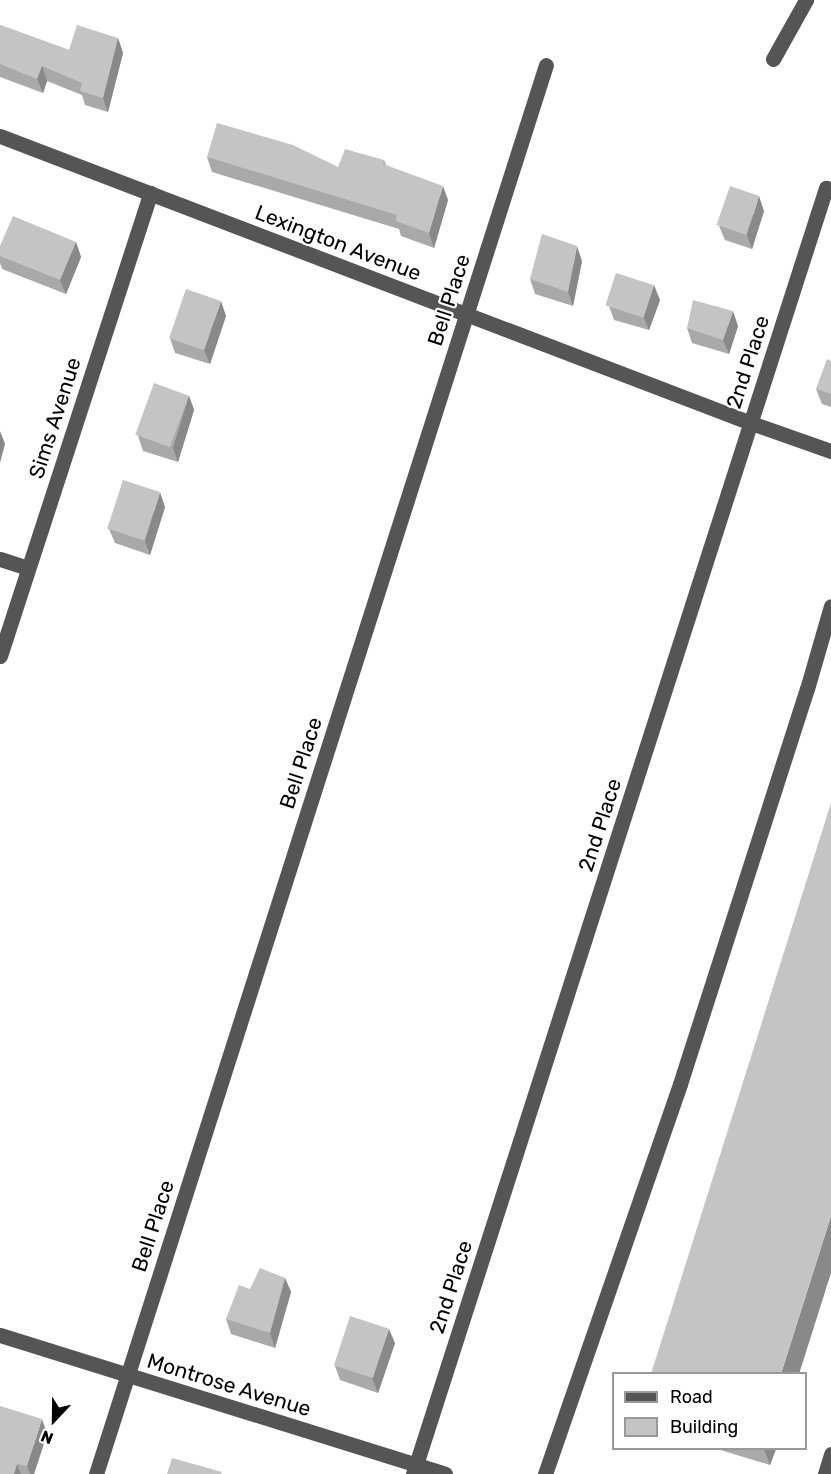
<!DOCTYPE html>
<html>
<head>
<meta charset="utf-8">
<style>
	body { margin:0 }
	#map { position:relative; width:831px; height:1474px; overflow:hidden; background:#fff; font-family:Rubik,sans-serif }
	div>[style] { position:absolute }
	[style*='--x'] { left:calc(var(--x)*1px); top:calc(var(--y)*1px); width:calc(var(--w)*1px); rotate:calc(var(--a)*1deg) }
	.minor>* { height:15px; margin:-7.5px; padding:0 7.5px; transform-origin:7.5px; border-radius:7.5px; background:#555 }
	.wall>* { inset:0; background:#a9a9a9 }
	.shaded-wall>* { inset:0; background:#898989 }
	.building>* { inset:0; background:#c4c4c4; transform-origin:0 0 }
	span { translate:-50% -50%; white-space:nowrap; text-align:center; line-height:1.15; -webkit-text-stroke:4.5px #fff; paint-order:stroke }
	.street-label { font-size:21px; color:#000 }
	.legend { position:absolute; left:612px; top:1372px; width:195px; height:78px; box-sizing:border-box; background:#fff; border:2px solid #999; margin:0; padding:8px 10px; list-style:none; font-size:18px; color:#000 }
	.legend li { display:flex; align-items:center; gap:12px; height:30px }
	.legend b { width:30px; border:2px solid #999 }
	.north { position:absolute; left:24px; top:1390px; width:60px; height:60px; -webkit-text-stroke:4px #fff; paint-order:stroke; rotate:202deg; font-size:16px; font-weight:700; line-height:24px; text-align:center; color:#000 }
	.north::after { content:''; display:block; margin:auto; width:21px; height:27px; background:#000; clip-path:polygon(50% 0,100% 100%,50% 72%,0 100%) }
</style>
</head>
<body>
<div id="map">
	<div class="minor">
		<div style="--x:773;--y:59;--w:68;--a:-60.8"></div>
		<div style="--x:0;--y:136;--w:804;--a:20.91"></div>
		<div style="--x:751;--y:423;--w:85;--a:19.3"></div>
		<div style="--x:0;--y:559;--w:29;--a:18"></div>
		<div style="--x:0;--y:656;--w:487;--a:-72"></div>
		<div style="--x:0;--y:1335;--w:466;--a:17.3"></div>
		<div style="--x:96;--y:1474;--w:1479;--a:-72.29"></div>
		<div style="--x:413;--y:1474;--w:1351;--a:-72.2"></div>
		<div style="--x:545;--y:1474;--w:413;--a:-70.9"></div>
		<div style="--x:680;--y:1084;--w:415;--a:-72.2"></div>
		<div style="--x:807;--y:689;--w:86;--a:-73.9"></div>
		<div style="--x:825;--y:1474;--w:21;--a:-73"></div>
	</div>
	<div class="wall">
		<div style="clip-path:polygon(0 25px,69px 50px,118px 38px,123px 53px,108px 112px,85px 105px,82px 95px,47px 81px,43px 93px,0 77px)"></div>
		<div style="clip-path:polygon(207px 157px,338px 167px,384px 160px,386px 165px,448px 200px,434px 248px,401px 236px,399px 229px,212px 172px)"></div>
		<div style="clip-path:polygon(764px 211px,752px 249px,725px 240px,719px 226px)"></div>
		<div style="clip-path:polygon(76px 242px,81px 257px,66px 294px,2px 269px,0 263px,0 246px)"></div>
		<div style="clip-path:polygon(582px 261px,573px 306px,535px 294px,530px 279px)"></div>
		<div style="clip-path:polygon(660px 300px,649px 330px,614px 320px,609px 306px)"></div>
		<div style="clip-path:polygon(226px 316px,210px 364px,175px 353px,170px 338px)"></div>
		<div style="clip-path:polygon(738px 326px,729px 354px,692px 343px,687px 328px)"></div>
		<div style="clip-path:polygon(831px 361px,831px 407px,822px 404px,816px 389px)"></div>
		<div style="clip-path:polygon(189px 396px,194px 410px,178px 462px,143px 451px,138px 436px)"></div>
		<div style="clip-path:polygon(165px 507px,150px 555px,115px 543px,109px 529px)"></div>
		<div style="clip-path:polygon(285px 1278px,291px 1292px,275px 1348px,231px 1334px,226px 1319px,250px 1289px)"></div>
		<div style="clip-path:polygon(395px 1343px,378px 1393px,340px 1380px,335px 1366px)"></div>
		<div style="clip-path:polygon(47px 1434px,34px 1474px,0 1474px)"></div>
		<div style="clip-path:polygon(717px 1449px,776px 1449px,770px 1465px)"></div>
	</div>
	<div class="shaded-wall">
		<div style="clip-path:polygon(118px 38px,123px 53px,108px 112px,103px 98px)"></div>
		<div style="clip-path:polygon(42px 66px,47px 81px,43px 93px,37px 79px)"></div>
		<div style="clip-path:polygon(443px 186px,448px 200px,434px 248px,429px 233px)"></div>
		<div style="clip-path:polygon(759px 196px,764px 211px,752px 249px,747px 235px)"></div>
		<div style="clip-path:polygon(76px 242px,81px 257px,66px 294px,60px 280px)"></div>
		<div style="clip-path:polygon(577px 246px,582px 261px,573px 306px,568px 292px)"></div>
		<div style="clip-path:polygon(654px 285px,660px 300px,649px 330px,643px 316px)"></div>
		<div style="clip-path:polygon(221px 301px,226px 316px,210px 364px,204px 350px)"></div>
		<div style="clip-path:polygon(733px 311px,738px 326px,729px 354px,723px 340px)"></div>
		<div style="clip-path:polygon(189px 396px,194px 410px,178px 462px,173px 448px)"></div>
		<div style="clip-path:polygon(0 431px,5px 444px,0 463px)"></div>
		<div style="clip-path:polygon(160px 492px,165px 507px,150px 555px,145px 541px)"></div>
		<div style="clip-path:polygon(831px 1216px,831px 1273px,799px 1374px,781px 1374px)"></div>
		<div style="clip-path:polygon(285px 1278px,291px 1292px,275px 1348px,270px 1333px)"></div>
		<div style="clip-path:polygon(389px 1329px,395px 1343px,378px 1393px,372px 1378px)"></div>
		<div style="clip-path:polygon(42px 1419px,47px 1434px,34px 1474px,30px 1474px,27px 1466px)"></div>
		<div style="clip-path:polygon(764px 1449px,776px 1449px,770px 1465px)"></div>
		<div style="clip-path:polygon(17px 1464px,21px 1474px,14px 1474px)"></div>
	</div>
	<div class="building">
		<div style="clip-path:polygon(0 25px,69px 50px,77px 25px,118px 38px,103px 98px,80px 91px,82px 83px,42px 66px,37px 79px,0 64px)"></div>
		<div style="clip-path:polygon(217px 123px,293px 145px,338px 167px,345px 149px,384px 160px,383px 164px,443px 186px,429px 233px,396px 221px,397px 215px,207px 157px)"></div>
		<div style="left:730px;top:186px;width:31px;height:41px;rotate:19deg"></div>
		<div style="clip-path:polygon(13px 216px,76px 242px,60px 280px,0 256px,0 246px)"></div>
		<div style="clip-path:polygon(542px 234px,577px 246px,568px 292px,530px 279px)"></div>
		<div style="left:616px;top:273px;width:40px;height:34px;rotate:18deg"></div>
		<div style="left:186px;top:289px;width:37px;height:52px;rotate:19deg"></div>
		<div style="clip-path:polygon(693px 300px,733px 311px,723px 340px,687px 328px)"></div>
		<div style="clip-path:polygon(827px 359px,831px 361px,831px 394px,816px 389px)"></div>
		<div style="left:154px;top:383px;width:37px;height:55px;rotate:20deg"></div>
		<div style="left:123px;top:480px;width:39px;height:51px;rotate:18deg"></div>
		<div style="clip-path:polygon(831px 803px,831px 1216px,781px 1374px,651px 1374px)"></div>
		<div style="clip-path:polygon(260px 1268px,285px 1278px,270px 1333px,226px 1319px,239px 1285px,250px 1289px)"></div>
		<div style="left:350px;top:1316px;width:41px;height:52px;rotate:18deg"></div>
		<div style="clip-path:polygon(0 1406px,42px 1419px,27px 1466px,17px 1464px,14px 1474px,0 1474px)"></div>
		<div style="clip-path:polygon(172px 1458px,222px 1472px,221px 1474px,167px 1474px)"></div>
	</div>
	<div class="street-label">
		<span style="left:338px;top:243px;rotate:21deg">Lexington Avenue</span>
		<span style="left:449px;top:300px;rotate:-72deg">Bell Place</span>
		<span style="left:748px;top:362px;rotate:-72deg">2nd Place</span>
		<span style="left:55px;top:418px;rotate:-72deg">Sims Avenue</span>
		<span style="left:301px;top:763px;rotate:-72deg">Bell Place</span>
		<span style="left:600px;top:825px;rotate:-72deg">2nd Place</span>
		<span style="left:153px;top:1226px;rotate:-72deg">Bell Place</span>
		<span style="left:451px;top:1287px;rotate:-72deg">2nd Place</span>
		<span style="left:229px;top:1385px;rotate:17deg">Montrose Avenue</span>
	</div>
	<ul class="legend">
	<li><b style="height:8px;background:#555"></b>Road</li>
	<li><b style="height:16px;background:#c4c4c4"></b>Building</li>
	</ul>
	<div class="north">N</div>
</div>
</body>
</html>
